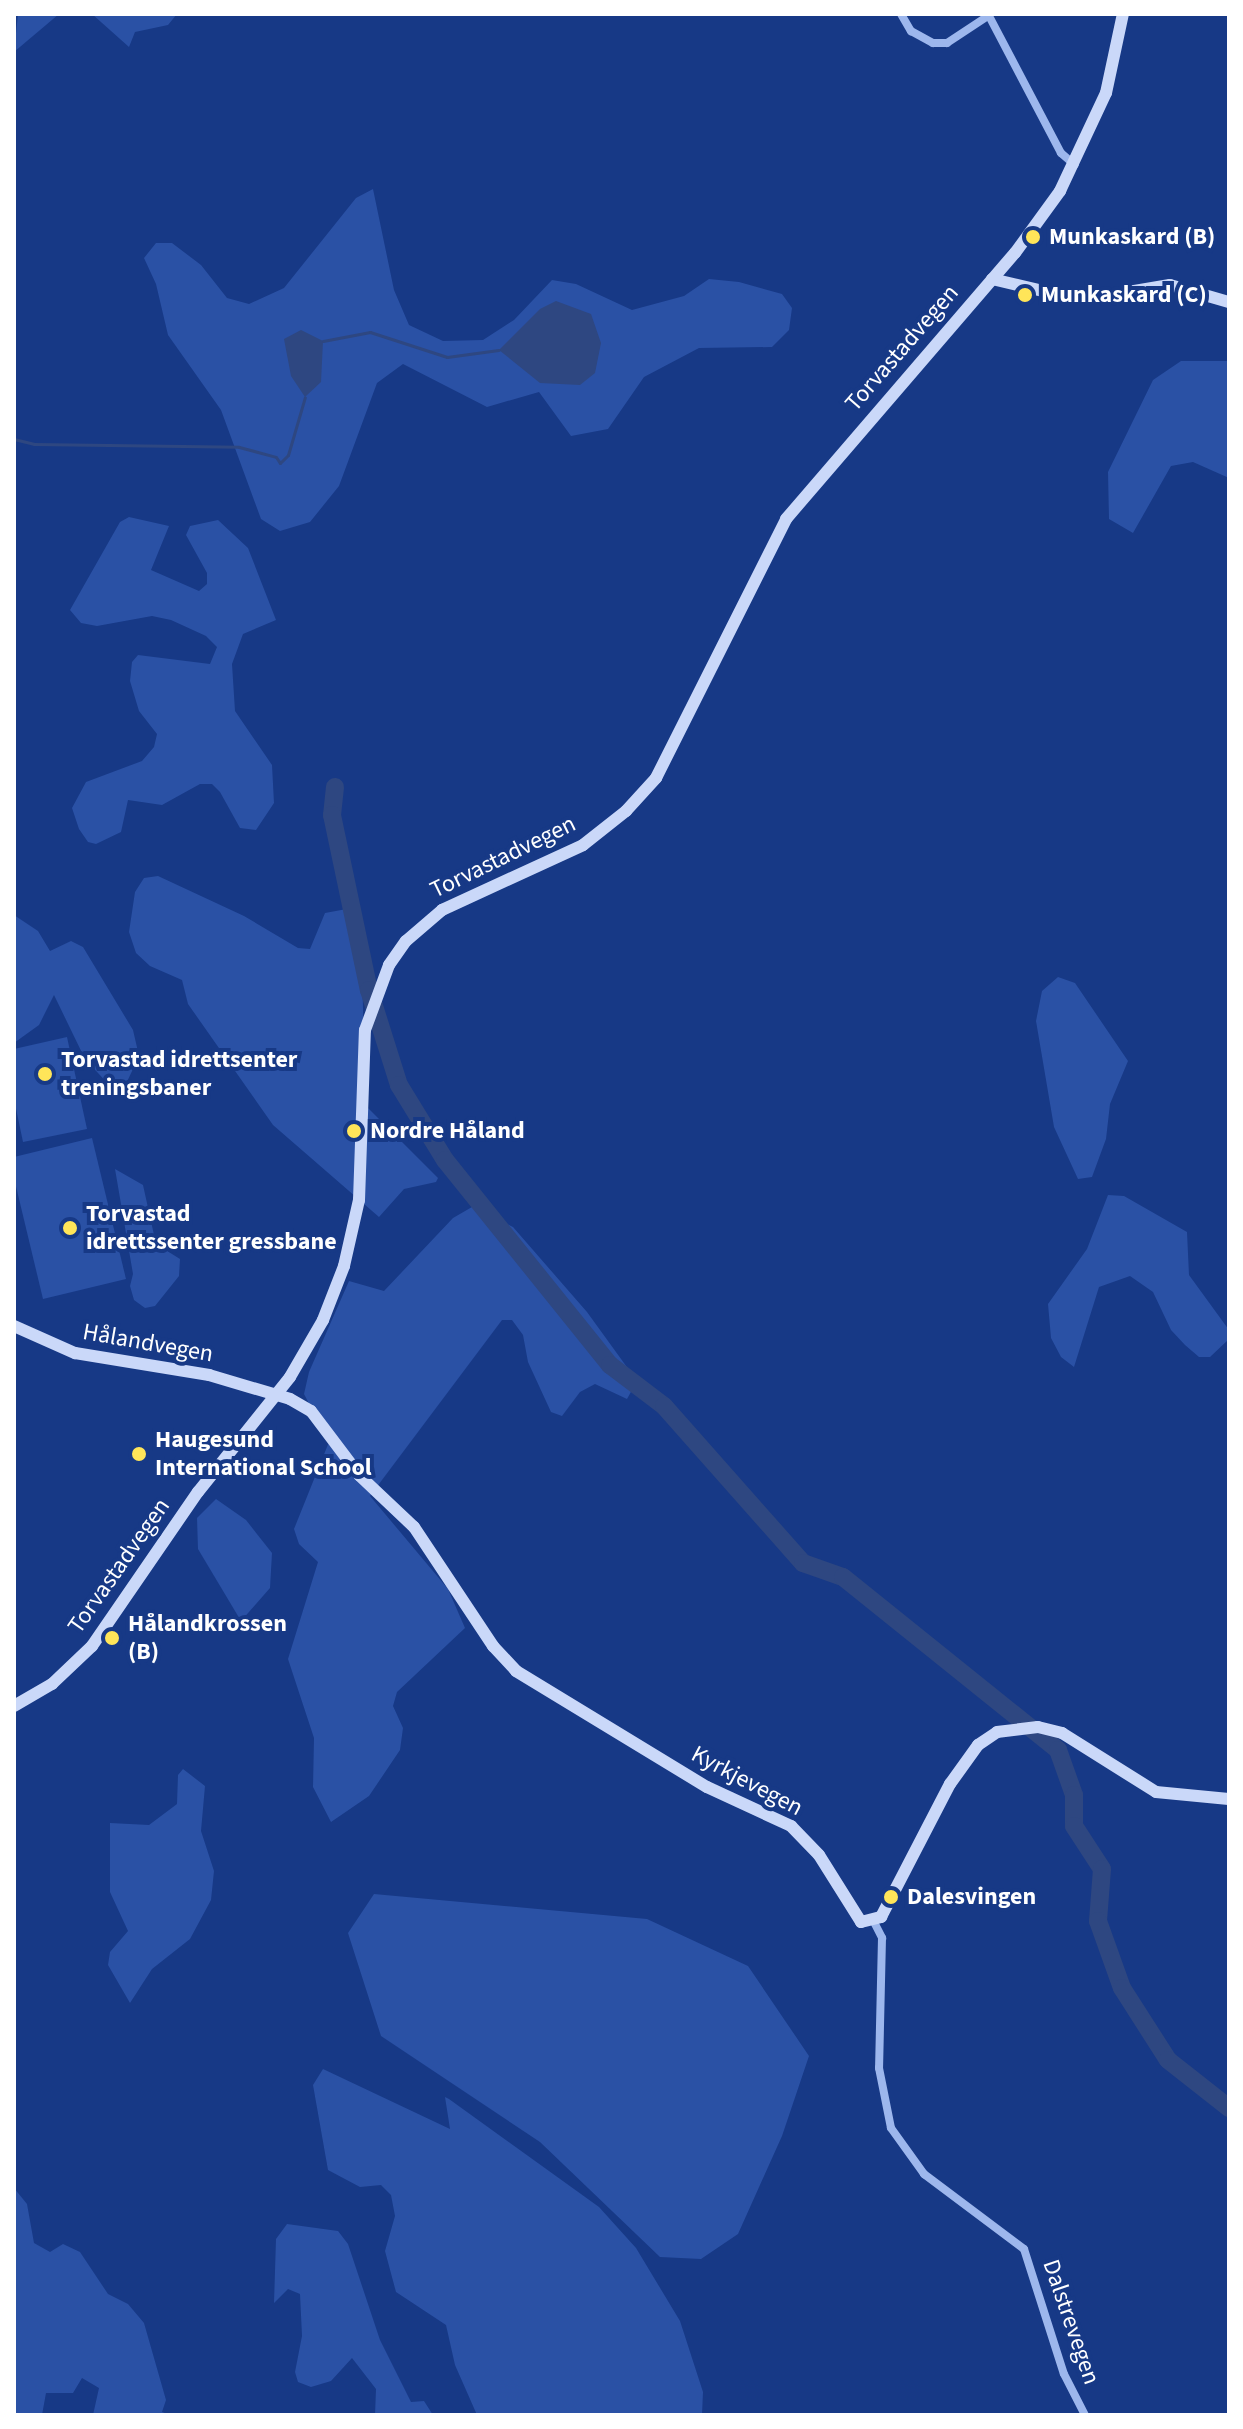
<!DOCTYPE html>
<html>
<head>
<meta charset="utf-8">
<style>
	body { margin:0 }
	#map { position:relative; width:1243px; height:2429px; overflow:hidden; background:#173986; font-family:"Source Sans 3",sans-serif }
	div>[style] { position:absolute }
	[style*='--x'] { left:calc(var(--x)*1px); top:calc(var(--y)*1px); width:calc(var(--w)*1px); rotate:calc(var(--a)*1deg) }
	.green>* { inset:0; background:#2a51a5 }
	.water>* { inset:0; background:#2e4781 }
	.stream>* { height:3px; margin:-1.5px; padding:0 1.5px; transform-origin:1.5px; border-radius:1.5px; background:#2e4781 }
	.river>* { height:18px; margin:-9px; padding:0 9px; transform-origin:9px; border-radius:9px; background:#2e4781 }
	.minor>* { height:8px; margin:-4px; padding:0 4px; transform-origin:4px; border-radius:4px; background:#9db7ed }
	.secondary>* { height:12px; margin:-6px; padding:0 6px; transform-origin:6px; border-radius:6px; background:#cad8f9 }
	.dots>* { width:22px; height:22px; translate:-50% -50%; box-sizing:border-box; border:4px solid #173986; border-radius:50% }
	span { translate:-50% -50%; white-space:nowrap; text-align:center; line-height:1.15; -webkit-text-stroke:8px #173986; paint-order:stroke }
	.poi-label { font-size:24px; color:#fff; font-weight:700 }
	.left { translate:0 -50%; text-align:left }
	.street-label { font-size:24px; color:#fff }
	.frame { position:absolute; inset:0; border:16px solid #fff; pointer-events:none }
</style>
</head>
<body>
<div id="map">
	<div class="green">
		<div style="clip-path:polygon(18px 14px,59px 14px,14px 52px)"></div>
		<div style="clip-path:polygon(92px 14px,177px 14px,168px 25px,135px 32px,129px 47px)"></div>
		<div style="clip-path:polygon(373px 189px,394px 290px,409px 325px,443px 341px,483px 340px,514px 320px,552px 280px,576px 284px,632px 310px,684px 296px,709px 279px,739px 282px,782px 294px,792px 308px,789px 330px,772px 347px,699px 348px,644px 377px,608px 429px,571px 436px,539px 392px,487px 407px,403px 364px,377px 383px,339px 486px,310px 522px,280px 531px,261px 519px,221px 410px,168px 335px,156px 284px,144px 258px,156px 243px,172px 243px,201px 265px,227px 298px,249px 304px,284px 288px,356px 198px)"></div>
		<div style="clip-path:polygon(1181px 361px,1229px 361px,1229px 478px,1193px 462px,1171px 466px,1133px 533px,1109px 519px,1108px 472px,1153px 380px)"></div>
		<div style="clip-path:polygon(129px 517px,169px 526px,151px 570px,199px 591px,207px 584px,207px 573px,186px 535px,190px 526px,218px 520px,248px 548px,276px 620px,243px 634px,232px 664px,235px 711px,272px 765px,274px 803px,256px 830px,240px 828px,220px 792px,212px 784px,200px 784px,162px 805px,128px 800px,121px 832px,96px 844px,88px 842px,79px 829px,72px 808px,86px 782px,142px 761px,154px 747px,157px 734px,139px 711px,130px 681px,132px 662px,138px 655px,210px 664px,217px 647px,206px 636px,171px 620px,152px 616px,97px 626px,81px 623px,70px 610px,120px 522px)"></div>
		<div style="clip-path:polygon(158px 876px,244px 916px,298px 948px,310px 949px,325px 913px,352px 908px,362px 960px,365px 1105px,438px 1178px,436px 1182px,404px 1189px,379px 1217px,273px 1125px,188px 1004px,182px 980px,150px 966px,136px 953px,129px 932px,135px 892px,144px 878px)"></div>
		<div style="clip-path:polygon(14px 915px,38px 931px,50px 951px,71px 941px,83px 947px,133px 1030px,139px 1056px,126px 1084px,111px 1087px,85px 1059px,54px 995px,39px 1025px,14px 1043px)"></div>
		<div style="clip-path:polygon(1058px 977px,1075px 983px,1128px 1061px,1110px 1104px,1106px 1139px,1092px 1177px,1078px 1179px,1054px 1127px,1036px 1021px,1042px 991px)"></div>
		<div style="clip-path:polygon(67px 1037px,87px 1129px,23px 1142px,14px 1099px,14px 1049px)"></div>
		<div style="clip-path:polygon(92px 1138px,126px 1279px,43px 1299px,14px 1178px,14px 1157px)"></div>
		<div style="clip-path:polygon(115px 1169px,143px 1185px,156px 1244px,180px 1259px,179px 1276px,155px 1306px,145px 1308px,134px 1300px,130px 1286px,133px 1274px)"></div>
		<div style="clip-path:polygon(1108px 1195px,1124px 1196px,1187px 1232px,1189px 1275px,1229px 1330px,1228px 1340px,1210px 1357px,1199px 1357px,1185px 1345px,1171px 1330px,1153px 1292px,1130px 1276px,1099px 1287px,1074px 1367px,1061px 1357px,1051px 1338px,1048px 1304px,1087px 1249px)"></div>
		<div style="clip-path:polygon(472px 1207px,513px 1227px,587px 1312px,637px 1381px,627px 1399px,595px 1384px,580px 1392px,562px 1416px,551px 1412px,528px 1362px,523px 1335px,512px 1320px,502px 1320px,370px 1496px,448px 1589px,465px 1628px,397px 1692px,393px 1706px,403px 1728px,400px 1750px,369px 1796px,331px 1822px,313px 1787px,314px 1738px,288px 1659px,318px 1562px,299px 1544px,294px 1529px,329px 1442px,304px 1394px,309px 1372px,349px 1281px,384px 1291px,453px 1218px)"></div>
		<div style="clip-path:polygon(216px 1499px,246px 1520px,272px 1553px,270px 1588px,241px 1621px,198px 1549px,197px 1518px)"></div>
		<div style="clip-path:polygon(183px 1769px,205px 1786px,201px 1831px,214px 1871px,211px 1900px,190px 1939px,152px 1969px,130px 2003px,108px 1965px,110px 1952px,128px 1931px,110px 1892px,110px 1823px,149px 1825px,177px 1804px,178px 1775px)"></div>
		<div style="clip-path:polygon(374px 1894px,647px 1919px,748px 1966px,809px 2056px,782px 2136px,738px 2234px,701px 2259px,660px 2257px,540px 2142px,381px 2036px,348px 1933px)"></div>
		<div style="clip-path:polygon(323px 2069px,450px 2129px,445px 2097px,449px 2099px,599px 2207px,636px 2248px,680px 2321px,703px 2392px,702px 2415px,477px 2415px,455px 2365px,446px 2325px,396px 2292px,385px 2251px,395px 2216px,391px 2195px,381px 2185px,360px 2187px,328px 2170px,313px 2085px)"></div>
		<div style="clip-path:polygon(14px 2188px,27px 2204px,34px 2243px,50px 2252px,63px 2244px,80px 2252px,108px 2294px,128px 2304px,144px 2323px,166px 2400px,162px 2412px,170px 2415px,93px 2415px,99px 2388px,82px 2378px,73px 2393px,46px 2393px,42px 2415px,14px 2415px)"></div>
		<div style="clip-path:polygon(287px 2224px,338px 2231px,348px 2244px,380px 2340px,411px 2402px,424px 2401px,433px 2415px,375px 2415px,376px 2389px,352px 2358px,331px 2381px,311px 2387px,298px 2382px,295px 2372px,302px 2336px,300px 2294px,288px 2289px,274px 2303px,276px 2239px)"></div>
	</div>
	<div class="water">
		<div style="clip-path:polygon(556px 301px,591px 314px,601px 343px,595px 373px,580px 385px,540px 383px,499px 350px,540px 309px)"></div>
		<div style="clip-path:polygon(301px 330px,323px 341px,321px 382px,305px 397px,291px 376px,284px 339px)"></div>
	</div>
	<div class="stream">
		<div style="--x:323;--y:341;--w:48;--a:-10.8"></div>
		<div style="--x:370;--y:332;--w:81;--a:18"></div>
		<div style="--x:447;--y:357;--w:52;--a:-7.7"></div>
		<div style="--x:14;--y:439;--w:21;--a:14"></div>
		<div style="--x:34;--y:444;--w:205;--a:0.8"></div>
		<div style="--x:239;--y:447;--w:38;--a:15"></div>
		<div style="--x:276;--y:457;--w:7;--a:56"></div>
		<div style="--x:280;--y:463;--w:11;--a:-45"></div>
		<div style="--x:288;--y:455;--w:60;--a:-73.7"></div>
	</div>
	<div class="river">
		<div style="--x:335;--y:787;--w:28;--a:96"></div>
		<div style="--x:332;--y:815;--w:179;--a:78.1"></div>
		<div style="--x:369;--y:990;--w:100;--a:72.5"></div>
		<div style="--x:399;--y:1085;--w:88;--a:58.5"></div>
		<div style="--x:445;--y:1160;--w:263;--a:51.2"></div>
		<div style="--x:610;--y:1365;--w:68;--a:37.2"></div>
		<div style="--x:664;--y:1406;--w:210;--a:48.5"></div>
		<div style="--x:803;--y:1563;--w:42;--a:19.3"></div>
		<div style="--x:843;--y:1577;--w:276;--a:38.8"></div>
		<div style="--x:1058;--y:1750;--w:48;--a:70.4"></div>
		<div style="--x:1074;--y:1795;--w:31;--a:90"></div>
		<div style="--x:1074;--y:1826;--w:51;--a:56.9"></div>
		<div style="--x:1102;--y:1869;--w:52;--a:94.4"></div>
		<div style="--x:1098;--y:1921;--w:71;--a:70.3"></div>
		<div style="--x:1122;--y:1988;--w:85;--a:57.4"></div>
		<div style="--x:1168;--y:2060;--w:78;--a:38.2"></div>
	</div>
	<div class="minor">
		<div style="--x:901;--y:14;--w:20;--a:60"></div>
		<div style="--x:911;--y:31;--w:25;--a:29"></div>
		<div style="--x:933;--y:43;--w:14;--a:0"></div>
		<div style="--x:947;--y:43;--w:49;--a:-33.4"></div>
		<div style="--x:988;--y:14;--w:157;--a:62.3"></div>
		<div style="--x:1061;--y:153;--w:18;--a:41"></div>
		<div style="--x:874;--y:1922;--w:18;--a:63"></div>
		<div style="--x:882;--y:1938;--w:130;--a:91.3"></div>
		<div style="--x:879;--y:2068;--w:61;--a:78.7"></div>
		<div style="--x:891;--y:2128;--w:57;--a:54.3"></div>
		<div style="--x:924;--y:2174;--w:125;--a:36.9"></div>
		<div style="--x:1024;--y:2249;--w:131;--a:72.3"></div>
		<div style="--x:1064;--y:2374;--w:46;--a:62.9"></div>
	</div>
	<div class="secondary">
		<div style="--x:992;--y:279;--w:91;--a:13.3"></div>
		<div style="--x:1081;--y:300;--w:90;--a:-9.6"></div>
		<div style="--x:1170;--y:285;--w:61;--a:16.1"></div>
		<div style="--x:14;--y:1326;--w:67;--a:23.9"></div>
		<div style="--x:75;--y:1353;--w:136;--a:9.3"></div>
		<div style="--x:209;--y:1375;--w:84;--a:16.5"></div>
		<div style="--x:290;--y:1399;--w:24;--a:30"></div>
		<div style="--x:311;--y:1411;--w:81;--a:53"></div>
		<div style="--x:360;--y:1476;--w:74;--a:43.4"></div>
		<div style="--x:414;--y:1527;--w:143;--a:56.4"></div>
		<div style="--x:493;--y:1646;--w:34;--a:47"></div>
		<div style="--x:516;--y:1671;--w:223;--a:31.3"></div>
		<div style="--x:707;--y:1787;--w:93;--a:24.9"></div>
		<div style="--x:791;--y:1826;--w:40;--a:46"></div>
		<div style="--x:819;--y:1855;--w:79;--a:57.9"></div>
		<div style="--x:861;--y:1922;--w:21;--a:-14"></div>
		<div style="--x:881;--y:1917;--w:150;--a:-62.6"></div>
		<div style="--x:950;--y:1784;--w:48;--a:-54.3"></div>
		<div style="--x:978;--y:1745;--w:23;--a:-34"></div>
		<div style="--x:997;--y:1732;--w:41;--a:-7"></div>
		<div style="--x:1038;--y:1727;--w:25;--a:14"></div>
		<div style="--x:1062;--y:1733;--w:111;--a:32.1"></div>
		<div style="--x:1156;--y:1792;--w:73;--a:5.5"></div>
		<div style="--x:14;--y:1706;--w:44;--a:-30.1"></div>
		<div style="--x:52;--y:1684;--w:55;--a:-43.5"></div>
		<div style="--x:92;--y:1646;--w:187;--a:-55.5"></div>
		<div style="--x:198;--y:1492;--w:147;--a:-51.3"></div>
		<div style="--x:290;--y:1377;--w:66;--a:-59.9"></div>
		<div style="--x:323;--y:1320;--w:58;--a:-68.7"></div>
		<div style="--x:344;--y:1266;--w:68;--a:-77.2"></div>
		<div style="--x:359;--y:1200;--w:170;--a:-88"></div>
		<div style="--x:365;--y:1030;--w:69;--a:-69.7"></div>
		<div style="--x:389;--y:965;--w:29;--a:-55"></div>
		<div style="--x:406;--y:941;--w:48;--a:-40.7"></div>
		<div style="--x:442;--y:910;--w:155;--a:-24.7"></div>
		<div style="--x:583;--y:845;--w:55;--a:-38.3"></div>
		<div style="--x:626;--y:811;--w:45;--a:-47.7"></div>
		<div style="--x:656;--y:778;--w:290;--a:-63.3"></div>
		<div style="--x:786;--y:519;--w:351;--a:-49.3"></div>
		<div style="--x:1015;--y:253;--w:77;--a:-54"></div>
		<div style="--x:1060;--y:191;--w:108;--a:-64.9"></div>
		<div style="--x:1106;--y:93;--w:81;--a:-77.9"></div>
	</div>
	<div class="dots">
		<div style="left:1033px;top:237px;background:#ffe559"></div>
		<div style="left:1025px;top:295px;background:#ffe559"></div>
		<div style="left:45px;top:1074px;background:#ffe559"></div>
		<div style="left:354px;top:1131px;background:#ffe559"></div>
		<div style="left:70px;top:1228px;background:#ffe559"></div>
		<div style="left:139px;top:1454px;background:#ffe559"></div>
		<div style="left:112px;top:1638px;background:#ffe559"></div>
		<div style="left:891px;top:1897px;background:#ffe559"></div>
	</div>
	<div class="poi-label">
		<span class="left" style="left:1049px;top:237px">Munkaskard (B)</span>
		<span class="left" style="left:1041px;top:295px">Munkaskard (C)</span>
		<span class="left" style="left:61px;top:1074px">Torvastad idrettsenter<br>treningsbaner</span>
		<span class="left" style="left:370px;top:1131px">Nordre Håland</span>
		<span class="left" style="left:86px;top:1228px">Torvastad<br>idrettssenter gressbane</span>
		<span class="left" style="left:155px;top:1454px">Haugesund<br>International School</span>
		<span class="left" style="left:128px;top:1638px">Hålandkrossen<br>(B)</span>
		<span class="left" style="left:907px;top:1897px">Dalesvingen</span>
	</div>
	<div class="street-label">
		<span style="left:902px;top:348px;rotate:-49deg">Torvastadvegen</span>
		<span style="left:503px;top:857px;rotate:-26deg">Torvastadvegen</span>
		<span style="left:148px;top:1343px;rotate:10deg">Hålandvegen</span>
		<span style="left:119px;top:1566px;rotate:-55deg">Torvastadvegen</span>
		<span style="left:747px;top:1781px;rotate:28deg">Kyrkjevegen</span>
		<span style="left:1071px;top:2322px;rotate:71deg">Dalstrevegen</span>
	</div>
	<div class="frame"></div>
</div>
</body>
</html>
